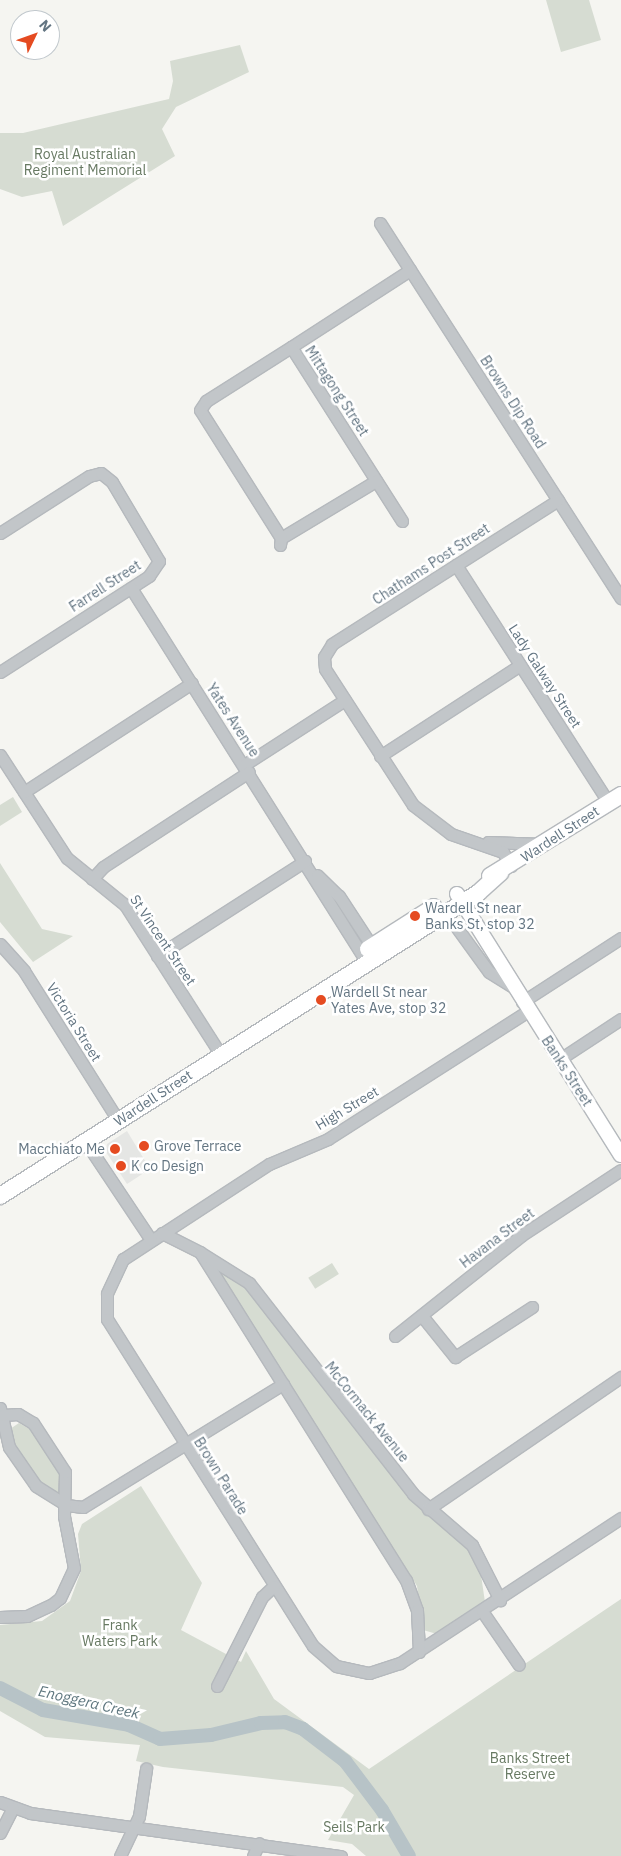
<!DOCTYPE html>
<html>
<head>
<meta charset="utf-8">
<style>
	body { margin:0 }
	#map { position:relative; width:621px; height:1856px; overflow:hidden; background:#f5f5f1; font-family:"IBM Plex Sans",sans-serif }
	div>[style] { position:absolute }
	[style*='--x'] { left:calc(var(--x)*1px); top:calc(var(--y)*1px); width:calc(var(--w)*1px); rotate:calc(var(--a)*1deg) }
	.built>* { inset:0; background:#e5e6e4 }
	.green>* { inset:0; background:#d6dcd2; transform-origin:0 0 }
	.river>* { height:14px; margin:-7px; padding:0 7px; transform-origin:7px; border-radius:7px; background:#b7c3c7 }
	.roads { filter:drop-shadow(1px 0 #b5b9bd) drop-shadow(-1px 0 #b5b9bd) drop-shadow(0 1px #b5b9bd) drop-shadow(0 -1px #b5b9bd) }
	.minor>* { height:11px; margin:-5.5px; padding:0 5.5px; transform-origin:5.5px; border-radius:5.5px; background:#c2c6c9 }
	.major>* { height:14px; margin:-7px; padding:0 7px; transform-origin:7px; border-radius:7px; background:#fff }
	.highway>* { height:16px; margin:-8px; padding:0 8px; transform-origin:8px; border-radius:8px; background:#fff }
	.dots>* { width:14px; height:14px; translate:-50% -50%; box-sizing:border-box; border:2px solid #fff; border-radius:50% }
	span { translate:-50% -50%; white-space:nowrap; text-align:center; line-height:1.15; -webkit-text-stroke:5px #fff; paint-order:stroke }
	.park-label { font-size:14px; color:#677962 }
	.street-label { font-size:14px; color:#637582 }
	.poi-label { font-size:14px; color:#637582 }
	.left { translate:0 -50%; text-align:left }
	.right { translate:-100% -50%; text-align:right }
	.water-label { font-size:15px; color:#5f777f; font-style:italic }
	.north { position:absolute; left:10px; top:10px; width:50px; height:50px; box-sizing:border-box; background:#fff; border:1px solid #c1c8cd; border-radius:50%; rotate:48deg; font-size:14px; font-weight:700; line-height:20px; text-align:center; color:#637582 }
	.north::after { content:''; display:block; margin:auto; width:18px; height:22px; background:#e54b21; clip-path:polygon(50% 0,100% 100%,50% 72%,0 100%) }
</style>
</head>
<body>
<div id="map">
	<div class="built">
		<div style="clip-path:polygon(127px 1131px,150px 1169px,127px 1184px,106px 1152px,107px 1144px)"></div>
	</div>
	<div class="green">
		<div style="clip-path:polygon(546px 0,589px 0,601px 40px,561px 52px)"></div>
		<div style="clip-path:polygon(240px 45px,249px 72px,176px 107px,162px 129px,175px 156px,63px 226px,52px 191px,22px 197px,0 189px,0 133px,23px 133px,169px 99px,173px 81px,170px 61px)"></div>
		<div style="clip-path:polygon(13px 797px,22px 812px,0 826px,0 805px)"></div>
		<div style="clip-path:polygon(0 863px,42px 929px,73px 936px,33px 962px,0 922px)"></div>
		<div style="left:332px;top:1263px;width:13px;height:28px;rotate:58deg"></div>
		<div style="clip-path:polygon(217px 1268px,241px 1281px,341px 1411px,467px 1545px,481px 1575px,485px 1602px,437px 1634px,423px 1630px,417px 1586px)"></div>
		<div style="clip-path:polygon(19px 1423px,33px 1431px,60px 1473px,60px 1494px,41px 1486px,13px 1445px,10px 1429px)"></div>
		<div style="clip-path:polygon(141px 1486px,202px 1583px,181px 1630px,241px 1662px,246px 1651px,274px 1699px,369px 1769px,621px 1599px,621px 1856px,366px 1856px,352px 1844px,328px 1840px,354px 1795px,343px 1787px,163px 1767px,136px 1761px,140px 1745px,45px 1737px,0 1711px,0 1625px,42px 1621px,70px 1601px,81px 1571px,78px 1534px,82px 1524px)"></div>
	</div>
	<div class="river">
		<div style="--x:0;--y:1688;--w:48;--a:27.1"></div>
		<div style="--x:43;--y:1710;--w:87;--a:9.9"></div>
		<div style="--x:129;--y:1725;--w:34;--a:24"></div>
		<div style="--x:160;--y:1739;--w:51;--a:-4.5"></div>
		<div style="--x:211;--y:1735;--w:51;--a:-13.5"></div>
		<div style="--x:261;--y:1723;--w:24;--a:-2"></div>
		<div style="--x:285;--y:1722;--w:19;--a:21"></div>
		<div style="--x:303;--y:1729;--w:53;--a:37.3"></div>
		<div style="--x:345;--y:1761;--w:61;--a:52.9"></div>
		<div style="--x:382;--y:1810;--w:53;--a:59.6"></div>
	</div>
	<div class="roads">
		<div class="minor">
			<div style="--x:380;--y:223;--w:446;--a:57.3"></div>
			<div style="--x:402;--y:521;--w:206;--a:-122.5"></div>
			<div style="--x:291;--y:347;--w:142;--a:-32.9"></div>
			<div style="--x:0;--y:533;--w:106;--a:-32.6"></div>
			<div style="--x:89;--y:476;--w:12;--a:-14"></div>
			<div style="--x:101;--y:473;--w:14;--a:39"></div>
			<div style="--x:112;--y:482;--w:92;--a:59.3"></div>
			<div style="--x:159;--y:561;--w:18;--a:124"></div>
			<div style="--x:149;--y:576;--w:177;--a:147.2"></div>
			<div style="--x:281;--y:538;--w:111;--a:-31"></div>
			<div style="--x:280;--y:545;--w:7;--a:-82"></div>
			<div style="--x:281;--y:538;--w:151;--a:-122.3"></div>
			<div style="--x:200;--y:410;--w:11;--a:-56"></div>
			<div style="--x:206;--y:401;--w:101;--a:-32.4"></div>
			<div style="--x:456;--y:565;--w:283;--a:57.3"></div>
			<div style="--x:131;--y:588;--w:443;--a:57.8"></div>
			<div style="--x:0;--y:755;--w:123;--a:57"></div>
			<div style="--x:67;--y:858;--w:75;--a:39"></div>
			<div style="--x:125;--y:905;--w:178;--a:57.4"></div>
			<div style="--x:380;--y:756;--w:167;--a:-33"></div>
			<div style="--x:244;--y:765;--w:120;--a:-32.8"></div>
			<div style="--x:24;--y:792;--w:200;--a:-33"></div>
			<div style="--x:488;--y:842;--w:56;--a:2"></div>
			<div style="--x:511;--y:866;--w:16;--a:-120"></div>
			<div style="--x:503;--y:852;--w:55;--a:-160.9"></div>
			<div style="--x:451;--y:834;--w:48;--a:-142.7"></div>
			<div style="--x:413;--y:805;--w:162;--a:-122.9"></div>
			<div style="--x:325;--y:669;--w:12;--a:-95"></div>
			<div style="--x:324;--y:657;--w:15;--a:-58"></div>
			<div style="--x:332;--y:644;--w:268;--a:-32.5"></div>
			<div style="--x:317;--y:875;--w:30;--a:44"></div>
			<div style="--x:339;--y:896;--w:66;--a:56.8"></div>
			<div style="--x:92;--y:879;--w:16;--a:-47"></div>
			<div style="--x:103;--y:867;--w:174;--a:-33.1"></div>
			<div style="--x:457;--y:928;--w:54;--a:54"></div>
			<div style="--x:489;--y:972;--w:28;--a:32"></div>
			<div style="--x:0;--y:944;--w:36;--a:48"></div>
			<div style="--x:24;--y:971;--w:176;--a:57.8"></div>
			<div style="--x:157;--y:956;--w:176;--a:-32.7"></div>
			<div style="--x:522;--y:1002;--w:118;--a:-32.9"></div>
			<div style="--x:528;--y:1011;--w:237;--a:147.4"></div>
			<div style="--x:328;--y:1139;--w:64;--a:157"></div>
			<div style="--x:269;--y:1164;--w:174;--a:146.9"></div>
			<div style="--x:123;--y:1259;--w:38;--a:115"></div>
			<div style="--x:107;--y:1294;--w:25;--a:90"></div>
			<div style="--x:107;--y:1319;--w:386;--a:57.8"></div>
			<div style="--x:313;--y:1646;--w:30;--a:41"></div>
			<div style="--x:336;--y:1666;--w:34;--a:12"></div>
			<div style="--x:369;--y:1673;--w:33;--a:-18"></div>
			<div style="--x:400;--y:1663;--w:264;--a:-33.3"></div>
			<div style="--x:560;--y:1059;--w:73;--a:-33.3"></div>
			<div style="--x:85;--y:1141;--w:119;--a:56.3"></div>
			<div style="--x:162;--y:1233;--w:42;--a:26.6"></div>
			<div style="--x:200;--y:1252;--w:387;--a:57.9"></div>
			<div style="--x:406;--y:1580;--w:32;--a:70"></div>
			<div style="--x:417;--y:1610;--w:42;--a:87.3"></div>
			<div style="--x:201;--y:1253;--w:57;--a:32"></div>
			<div style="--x:249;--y:1283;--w:267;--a:52.1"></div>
			<div style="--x:413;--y:1494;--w:78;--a:40.8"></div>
			<div style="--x:472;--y:1545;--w:62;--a:63"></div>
			<div style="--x:422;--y:1316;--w:53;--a:51.2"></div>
			<div style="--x:455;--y:1357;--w:92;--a:-33"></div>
			<div style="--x:395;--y:1336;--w:162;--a:-38.5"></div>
			<div style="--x:522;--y:1235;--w:118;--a:-33.3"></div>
			<div style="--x:0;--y:1408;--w:40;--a:77"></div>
			<div style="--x:9;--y:1447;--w:47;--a:55.3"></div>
			<div style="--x:36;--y:1486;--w:36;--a:32"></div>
			<div style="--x:66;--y:1505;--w:17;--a:7"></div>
			<div style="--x:83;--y:1507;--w:235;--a:-31.6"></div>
			<div style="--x:428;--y:1509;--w:234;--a:-34.4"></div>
			<div style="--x:482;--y:1611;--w:65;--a:55.6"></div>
			<div style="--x:0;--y:1617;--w:27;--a:-2"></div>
			<div style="--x:27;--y:1616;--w:26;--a:-25"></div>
			<div style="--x:51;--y:1605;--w:11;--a:-38"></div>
			<div style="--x:60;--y:1598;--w:33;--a:-65"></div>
			<div style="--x:74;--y:1568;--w:53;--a:-100.9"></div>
			<div style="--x:64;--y:1516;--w:44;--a:-88.7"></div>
			<div style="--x:65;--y:1472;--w:59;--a:-123.1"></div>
			<div style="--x:33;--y:1423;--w:17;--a:-149"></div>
			<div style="--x:18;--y:1414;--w:15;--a:176"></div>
			<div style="--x:217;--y:1686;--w:100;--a:-63.2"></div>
			<div style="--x:262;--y:1597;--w:16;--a:-43"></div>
			<div style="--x:0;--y:1802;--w:32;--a:20"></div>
			<div style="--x:30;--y:1813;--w:314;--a:7.9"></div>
			<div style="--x:0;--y:1833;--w:28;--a:-63"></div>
			<div style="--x:120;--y:1856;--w:44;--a:-64.6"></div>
			<div style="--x:139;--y:1816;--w:48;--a:-81.5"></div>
			<div style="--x:253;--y:1856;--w:14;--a:-65"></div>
		</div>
		<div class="major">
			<div style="--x:457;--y:894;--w:308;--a:57.9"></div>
		</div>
		<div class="highway">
			<div style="--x:490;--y:876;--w:154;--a:-31.7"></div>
			<div style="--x:368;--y:949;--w:78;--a:-32.5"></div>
			<div style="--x:0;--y:1196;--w:566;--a:-32.37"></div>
			<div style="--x:478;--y:893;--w:30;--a:-42"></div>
		</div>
	</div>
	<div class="dots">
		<div style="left:415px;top:916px;background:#e54b21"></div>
		<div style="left:321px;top:1000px;background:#e54b21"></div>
		<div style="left:144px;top:1146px;background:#e54b21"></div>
		<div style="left:115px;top:1149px;background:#e54b21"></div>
		<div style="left:121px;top:1166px;background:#e54b21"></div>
	</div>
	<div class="park-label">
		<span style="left:85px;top:162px">Royal Australian<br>Regiment Memorial</span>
		<span style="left:120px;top:1633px">Frank<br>Waters Park</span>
		<span style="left:530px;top:1766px">Banks Street<br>Reserve</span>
		<span style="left:354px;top:1827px">Seils Park</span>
	</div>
	<div class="street-label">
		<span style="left:337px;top:391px;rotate:57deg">Mittagong Street</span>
		<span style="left:513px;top:402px;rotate:57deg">Browns Dip Road</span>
		<span style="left:431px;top:564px;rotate:-33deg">Chathams Post Street</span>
		<span style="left:105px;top:586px;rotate:-33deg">Farrell Street</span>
		<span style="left:545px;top:676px;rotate:57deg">Lady Galway Street</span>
		<span style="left:233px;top:720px;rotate:57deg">Yates Avenue</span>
		<span style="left:560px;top:834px;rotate:-33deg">Wardell Street</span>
		<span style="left:163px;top:940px;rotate:56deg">St Vincent Street</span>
		<span style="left:74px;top:1022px;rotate:58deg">Victoria Street</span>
		<span style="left:567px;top:1071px;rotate:57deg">Banks Street</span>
		<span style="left:153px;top:1098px;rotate:-33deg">Wardell Street</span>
		<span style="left:347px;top:1108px;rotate:-31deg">High Street</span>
		<span style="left:497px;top:1238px;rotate:-37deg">Havana Street</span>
		<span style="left:367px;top:1412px;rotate:51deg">McCormack Avenue</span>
		<span style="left:221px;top:1476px;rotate:58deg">Brown Parade</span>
	</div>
	<div class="poi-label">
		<span class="left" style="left:425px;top:916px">Wardell St near<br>Banks St, stop 32</span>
		<span class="left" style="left:331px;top:1000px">Wardell St near<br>Yates Ave, stop 32</span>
		<span class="left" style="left:154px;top:1146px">Grove Terrace</span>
		<span class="right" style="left:105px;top:1149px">Macchiato Me</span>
		<span class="left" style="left:131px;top:1166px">K co Design</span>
	</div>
	<div class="water-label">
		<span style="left:89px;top:1702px;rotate:13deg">Enoggera Creek</span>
	</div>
	<div class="north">N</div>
</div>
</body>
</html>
